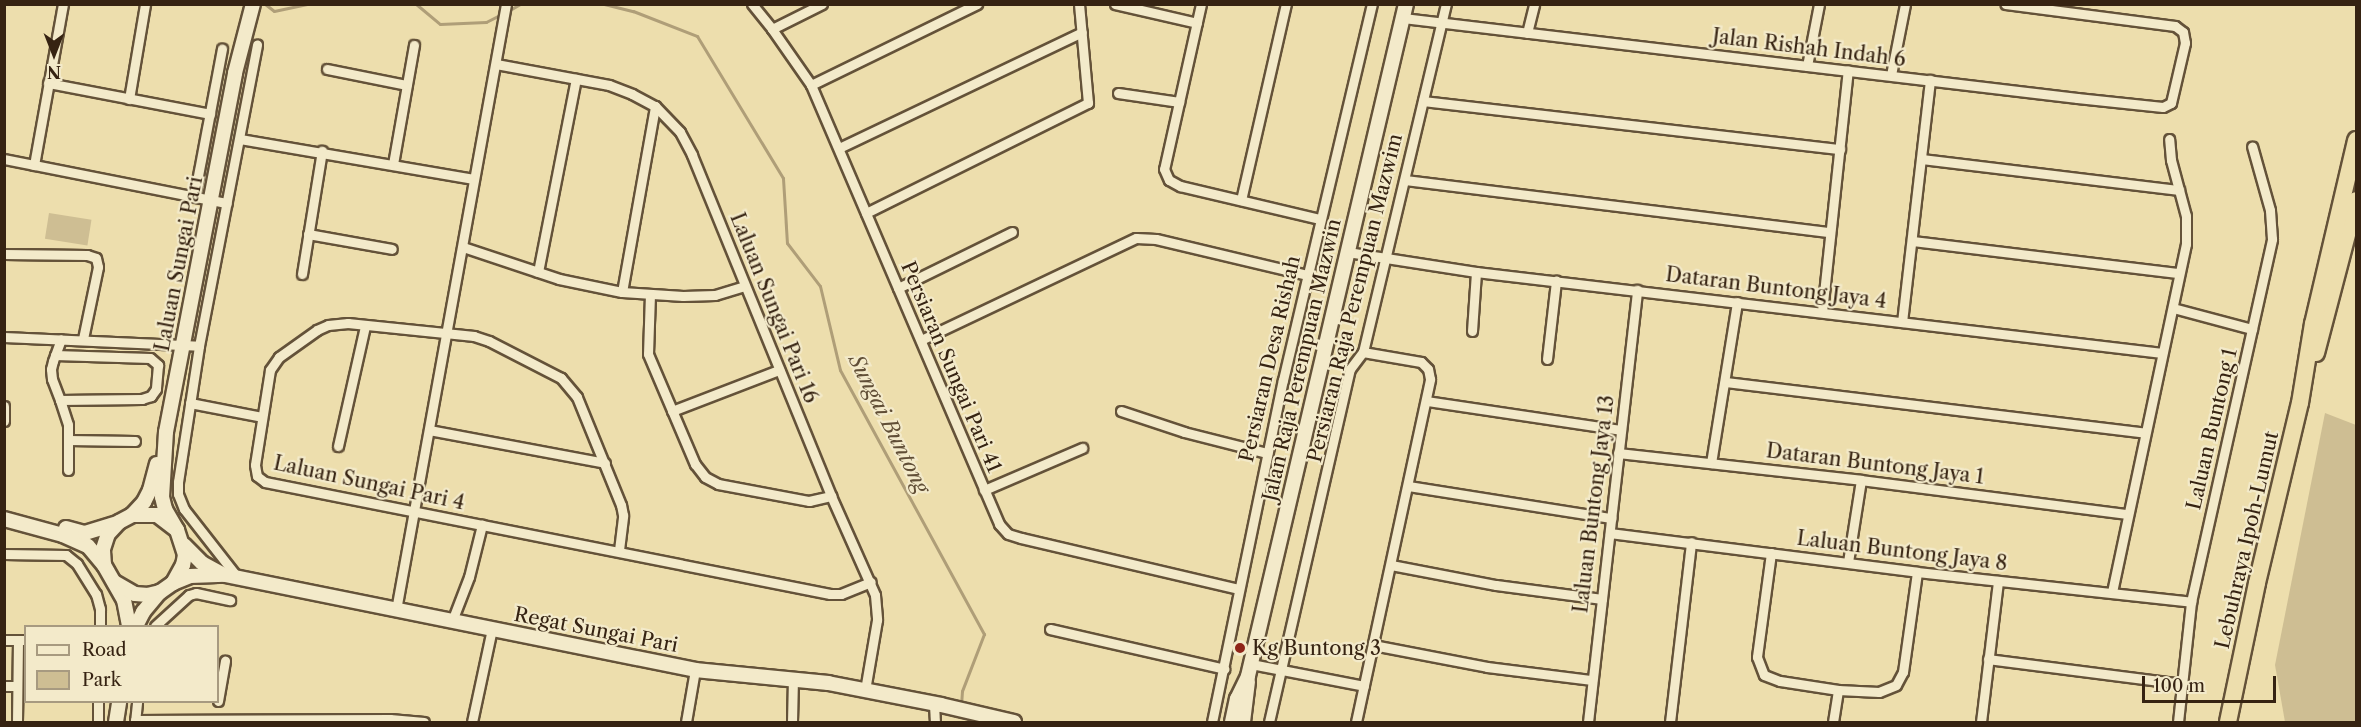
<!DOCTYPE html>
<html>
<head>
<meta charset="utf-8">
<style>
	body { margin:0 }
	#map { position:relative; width:2361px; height:727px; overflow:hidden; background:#eddead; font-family:"Libre Caslon Text",serif }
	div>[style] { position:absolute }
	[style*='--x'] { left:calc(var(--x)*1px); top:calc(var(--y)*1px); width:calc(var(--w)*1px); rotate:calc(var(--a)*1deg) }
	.green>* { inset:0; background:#cebe93; transform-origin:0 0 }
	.stream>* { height:3px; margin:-1.5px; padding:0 1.5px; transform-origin:1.5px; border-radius:1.5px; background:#af9e78 }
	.roads { filter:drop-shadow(2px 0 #645239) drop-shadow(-2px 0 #645239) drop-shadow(0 2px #645239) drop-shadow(0 -2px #645239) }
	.minor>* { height:9px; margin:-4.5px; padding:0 4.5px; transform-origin:4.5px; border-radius:4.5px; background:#f3eaca }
	.secondary>* { height:14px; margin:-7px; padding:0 7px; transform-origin:7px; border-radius:7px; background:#f3eaca }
	.trunk>* { height:16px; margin:-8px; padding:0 8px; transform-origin:8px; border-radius:8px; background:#eddead }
	.dots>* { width:16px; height:16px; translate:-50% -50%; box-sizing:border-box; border:3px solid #f3eaca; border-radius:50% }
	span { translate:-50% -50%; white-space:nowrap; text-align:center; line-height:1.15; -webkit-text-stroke:4.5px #f3eaca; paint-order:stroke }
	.street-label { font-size:20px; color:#362312 }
	.poi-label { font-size:20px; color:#362312 }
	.left { translate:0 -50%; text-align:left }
	.water-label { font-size:21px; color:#604e36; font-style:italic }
	.frame { position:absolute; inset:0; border:6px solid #362312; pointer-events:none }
	.legend { position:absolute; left:24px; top:625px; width:195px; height:78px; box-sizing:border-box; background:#f3eaca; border:2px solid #a79a80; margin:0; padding:8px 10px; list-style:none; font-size:18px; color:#362312 }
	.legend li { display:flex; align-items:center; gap:12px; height:30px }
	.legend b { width:30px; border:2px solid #a79a80 }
	.north { position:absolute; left:24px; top:24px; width:60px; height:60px; -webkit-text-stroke:4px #f3eaca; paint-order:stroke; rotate:180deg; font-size:16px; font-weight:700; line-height:24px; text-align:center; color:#362312 }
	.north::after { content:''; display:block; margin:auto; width:21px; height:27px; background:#362312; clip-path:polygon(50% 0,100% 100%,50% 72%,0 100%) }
	.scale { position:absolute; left:2142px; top:676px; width:134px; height:27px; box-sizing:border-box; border:3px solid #362312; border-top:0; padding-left:8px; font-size:18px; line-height:21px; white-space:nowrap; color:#362312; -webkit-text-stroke:4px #f3eaca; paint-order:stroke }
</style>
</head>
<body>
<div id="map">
	<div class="green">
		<div style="left:49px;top:213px;width:43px;height:26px;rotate:9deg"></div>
		<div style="clip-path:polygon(2325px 413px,2356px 425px,2356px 722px,2285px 722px,2275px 665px)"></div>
	</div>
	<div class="stream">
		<div style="--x:265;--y:4;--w:11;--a:38"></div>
		<div style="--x:274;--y:11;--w:35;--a:-12"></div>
		<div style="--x:416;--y:4;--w:31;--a:40"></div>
		<div style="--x:440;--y:24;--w:46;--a:-2.5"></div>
		<div style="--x:486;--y:22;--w:18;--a:-27"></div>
		<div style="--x:604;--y:4;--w:30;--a:14"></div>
		<div style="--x:633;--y:11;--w:69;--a:21.3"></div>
		<div style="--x:697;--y:36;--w:166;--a:58.8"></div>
		<div style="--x:783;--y:178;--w:65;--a:86.5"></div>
		<div style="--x:787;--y:243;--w:54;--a:52.5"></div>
		<div style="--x:820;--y:286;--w:86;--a:76.6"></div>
		<div style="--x:840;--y:370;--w:301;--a:61.4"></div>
		<div style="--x:984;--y:634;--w:61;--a:111.1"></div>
		<div style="--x:962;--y:691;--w:15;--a:94"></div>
		<div style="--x:508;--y:11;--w:14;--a:-30"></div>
	</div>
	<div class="roads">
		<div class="minor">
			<div style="--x:752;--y:4;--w:32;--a:51"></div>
			<div style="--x:772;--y:29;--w:68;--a:55.1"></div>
			<div style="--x:811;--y:85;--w:478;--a:66.8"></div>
			<div style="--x:999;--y:524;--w:13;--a:48"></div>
			<div style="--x:1008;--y:534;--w:14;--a:17"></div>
			<div style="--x:1021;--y:538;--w:223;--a:13.2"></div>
			<div style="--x:1115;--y:4;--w:84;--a:13"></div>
			<div style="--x:1201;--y:4;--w:169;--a:102.6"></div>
			<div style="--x:1164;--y:169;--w:12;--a:66"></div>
			<div style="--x:1169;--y:180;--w:13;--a:29"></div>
			<div style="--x:1180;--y:186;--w:144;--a:13.3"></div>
			<div style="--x:1403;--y:18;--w:679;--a:6.77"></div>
			<div style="--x:2077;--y:98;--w:86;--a:6"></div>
			<div style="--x:2163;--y:107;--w:9;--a:-27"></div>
			<div style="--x:2171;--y:103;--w:62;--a:-76.9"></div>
			<div style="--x:2185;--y:43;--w:11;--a:-100"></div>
			<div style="--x:2183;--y:32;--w:10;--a:-143"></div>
			<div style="--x:2175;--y:26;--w:171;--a:-172.6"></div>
			<div style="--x:772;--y:29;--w:56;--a:-26.6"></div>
			<div style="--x:1527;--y:33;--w:30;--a:-76"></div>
			<div style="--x:496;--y:64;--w:115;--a:10.5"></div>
			<div style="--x:609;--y:85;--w:25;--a:21"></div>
			<div style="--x:632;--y:94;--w:26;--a:28"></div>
			<div style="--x:655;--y:106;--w:36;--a:46"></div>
			<div style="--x:680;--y:132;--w:26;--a:62"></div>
			<div style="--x:692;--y:155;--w:368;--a:67.8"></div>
			<div style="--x:831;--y:496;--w:108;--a:66"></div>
			<div style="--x:875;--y:595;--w:25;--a:85"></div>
			<div style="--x:877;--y:620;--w:71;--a:99.7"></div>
			<div style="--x:1807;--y:66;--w:63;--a:-79"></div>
			<div style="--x:327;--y:69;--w:81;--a:11.4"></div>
			<div style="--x:1891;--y:75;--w:72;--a:-78.8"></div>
			<div style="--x:48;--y:83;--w:165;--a:10.8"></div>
			<div style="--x:811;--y:85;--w:185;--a:-26"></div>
			<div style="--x:1118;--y:93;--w:62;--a:8.4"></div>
			<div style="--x:129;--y:99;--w:96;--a:-80.4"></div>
			<div style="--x:1423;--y:101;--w:420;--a:6.6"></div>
			<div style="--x:240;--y:139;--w:237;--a:9.7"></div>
			<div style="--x:839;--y:148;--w:269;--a:-25.5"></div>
			<div style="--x:4;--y:159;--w:227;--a:11.2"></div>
			<div style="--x:1922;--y:159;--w:259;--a:6.9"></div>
			<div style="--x:393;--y:164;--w:121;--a:-80"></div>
			<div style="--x:34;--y:165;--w:164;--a:-79.8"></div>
			<div style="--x:1405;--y:180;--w:428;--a:7"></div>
			<div style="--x:194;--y:197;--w:151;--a:-79.3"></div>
			<div style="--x:1241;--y:200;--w:201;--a:-77.1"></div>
			<div style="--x:866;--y:213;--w:248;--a:-26.4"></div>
			<div style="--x:1088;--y:103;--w:99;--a:-95.2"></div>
			<div style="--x:308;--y:234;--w:85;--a:10.1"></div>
			<div style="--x:1913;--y:241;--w:268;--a:6.9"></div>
			<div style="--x:463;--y:247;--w:101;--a:18.4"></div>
			<div style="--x:559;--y:279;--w:64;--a:11.7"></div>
			<div style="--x:622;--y:292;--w:61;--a:3.8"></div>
			<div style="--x:683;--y:296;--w:32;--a:-2"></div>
			<div style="--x:715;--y:295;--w:31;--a:-17"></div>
			<div style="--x:1347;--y:252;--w:131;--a:8.8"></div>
			<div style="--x:1476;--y:272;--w:691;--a:6.73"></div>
			<div style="--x:4;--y:254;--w:83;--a:0.7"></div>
			<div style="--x:87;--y:255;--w:9;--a:18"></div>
			<div style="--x:96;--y:258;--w:9;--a:77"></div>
			<div style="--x:98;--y:267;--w:74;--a:101.8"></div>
			<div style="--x:538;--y:272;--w:197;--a:-78.9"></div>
			<div style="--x:302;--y:274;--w:125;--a:-80.8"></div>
			<div style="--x:898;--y:288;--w:127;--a:-26.2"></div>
			<div style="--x:622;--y:292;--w:189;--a:-79.9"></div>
			<div style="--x:650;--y:294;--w:60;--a:91.9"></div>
			<div style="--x:648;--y:354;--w:120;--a:66.9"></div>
			<div style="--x:695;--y:464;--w:16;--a:52"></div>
			<div style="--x:705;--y:477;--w:15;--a:28"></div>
			<div style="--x:718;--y:484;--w:93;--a:10.6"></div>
			<div style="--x:809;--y:501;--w:23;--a:-13"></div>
			<div style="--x:2173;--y:308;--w:82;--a:14.9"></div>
			<div style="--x:1822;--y:312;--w:243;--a:-83.9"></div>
			<div style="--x:1902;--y:322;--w:244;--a:-83.4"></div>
			<div style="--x:1472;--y:331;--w:59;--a:-86.1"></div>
			<div style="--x:4;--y:337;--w:195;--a:2.6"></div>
			<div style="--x:921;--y:340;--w:238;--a:-25.4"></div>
			<div style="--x:1136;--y:238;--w:20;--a:3"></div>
			<div style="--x:1156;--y:239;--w:155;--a:13.4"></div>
			<div style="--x:55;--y:355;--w:95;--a:1.8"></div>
			<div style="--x:150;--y:358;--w:11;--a:41"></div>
			<div style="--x:158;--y:365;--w:24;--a:95"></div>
			<div style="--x:156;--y:389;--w:9;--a:126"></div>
			<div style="--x:151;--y:396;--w:9;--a:162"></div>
			<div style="--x:142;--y:399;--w:82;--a:179.3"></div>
			<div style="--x:60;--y:400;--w:22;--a:-111"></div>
			<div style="--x:52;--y:379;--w:10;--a:-96"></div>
			<div style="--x:51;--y:369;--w:8;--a:-76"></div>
			<div style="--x:53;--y:361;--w:23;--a:-70"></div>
			<div style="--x:1547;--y:359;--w:79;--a:-83.4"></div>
			<div style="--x:1726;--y:382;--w:422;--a:6.9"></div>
			<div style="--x:60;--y:400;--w:26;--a:72"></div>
			<div style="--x:68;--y:425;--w:45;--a:90"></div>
			<div style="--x:1427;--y:401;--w:196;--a:8.5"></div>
			<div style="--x:190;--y:403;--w:73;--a:11"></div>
			<div style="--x:4;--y:406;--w:15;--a:90"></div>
			<div style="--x:672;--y:411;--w:115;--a:-21"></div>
			<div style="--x:1121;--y:411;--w:66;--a:18.4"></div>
			<div style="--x:1184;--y:432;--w:86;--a:14.2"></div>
			<div style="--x:429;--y:430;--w:179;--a:10.6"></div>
			<div style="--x:68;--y:440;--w:67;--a:0.9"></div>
			<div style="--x:338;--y:446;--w:123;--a:-77.3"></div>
			<div style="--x:1618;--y:453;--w:244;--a:6.3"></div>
			<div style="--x:1861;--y:480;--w:268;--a:7.3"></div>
			<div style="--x:1711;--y:463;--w:163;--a:-80.8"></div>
			<div style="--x:1408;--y:486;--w:206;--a:9"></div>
			<div style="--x:984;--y:490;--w:107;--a:-23.2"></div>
			<div style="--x:1610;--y:533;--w:309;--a:7.2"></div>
			<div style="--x:1917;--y:572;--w:276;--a:6.2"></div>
			<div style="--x:619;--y:550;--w:35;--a:-83"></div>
			<div style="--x:623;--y:515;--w:10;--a:-101"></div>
			<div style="--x:621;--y:505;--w:117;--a:-112.2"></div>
			<div style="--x:577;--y:397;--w:25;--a:-130"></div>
			<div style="--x:561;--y:378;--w:81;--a:-152.8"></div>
			<div style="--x:489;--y:341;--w:16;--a:-162"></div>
			<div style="--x:474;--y:336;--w:127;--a:-174.1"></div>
			<div style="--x:348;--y:323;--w:20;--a:174"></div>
			<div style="--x:328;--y:325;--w:12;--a:156"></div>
			<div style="--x:317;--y:330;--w:47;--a:144.6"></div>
			<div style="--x:279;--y:357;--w:16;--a:125"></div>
			<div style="--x:270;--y:370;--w:96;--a:99"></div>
			<div style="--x:255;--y:465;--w:11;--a:80"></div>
			<div style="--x:257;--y:476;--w:10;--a:37"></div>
			<div style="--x:265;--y:482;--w:576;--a:11.21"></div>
			<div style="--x:830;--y:594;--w:11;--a:0"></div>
			<div style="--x:841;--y:594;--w:32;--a:-22"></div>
			<div style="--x:1771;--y:553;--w:105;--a:97.7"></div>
			<div style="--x:1757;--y:657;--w:19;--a:69"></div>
			<div style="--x:1764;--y:675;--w:17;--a:21"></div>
			<div style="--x:1780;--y:681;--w:59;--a:8.8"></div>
			<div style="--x:1838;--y:690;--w:41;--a:2.8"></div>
			<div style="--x:1879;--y:692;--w:18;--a:-22"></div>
			<div style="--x:1896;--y:685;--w:15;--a:-62"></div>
			<div style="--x:1903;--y:672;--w:101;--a:-82"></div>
			<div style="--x:4;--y:554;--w:62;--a:0.9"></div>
			<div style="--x:66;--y:555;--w:14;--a:39"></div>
			<div style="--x:77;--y:564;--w:36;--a:58"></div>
			<div style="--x:96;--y:594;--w:16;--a:75"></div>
			<div style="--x:100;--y:609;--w:17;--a:90"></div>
			<div style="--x:1848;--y:562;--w:83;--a:-81"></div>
			<div style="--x:1391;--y:565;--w:107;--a:10.8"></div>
			<div style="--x:1496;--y:585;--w:107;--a:7.5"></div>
			<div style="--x:238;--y:578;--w:88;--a:-128"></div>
			<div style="--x:184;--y:509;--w:16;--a:-112"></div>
			<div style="--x:178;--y:494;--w:12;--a:-90"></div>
			<div style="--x:178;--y:482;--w:138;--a:-81.2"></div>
			<div style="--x:199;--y:346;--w:307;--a:-79.1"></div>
			<div style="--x:2112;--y:592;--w:356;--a:-78"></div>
			<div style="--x:2186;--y:244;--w:28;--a:-90"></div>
			<div style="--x:2186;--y:216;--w:58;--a:-105"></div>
			<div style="--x:2171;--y:160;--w:21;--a:-95"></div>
			<div style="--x:396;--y:610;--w:616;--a:-79.71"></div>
			<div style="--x:452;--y:621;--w:47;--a:-68.9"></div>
			<div style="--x:469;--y:577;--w:54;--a:-76"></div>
			<div style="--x:155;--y:626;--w:46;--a:-42.4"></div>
			<div style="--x:189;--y:595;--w:7;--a:-16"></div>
			<div style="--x:196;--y:593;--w:35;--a:12"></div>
			<div style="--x:1050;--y:629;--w:179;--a:12.9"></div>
			<div style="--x:4;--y:640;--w:22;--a:0"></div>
			<div style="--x:1373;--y:645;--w:116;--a:10.9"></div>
			<div style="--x:1487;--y:667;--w:106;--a:7.1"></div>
			<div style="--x:1988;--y:659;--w:196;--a:7.3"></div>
			<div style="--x:1251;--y:664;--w:115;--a:11"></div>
			<div style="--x:4;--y:686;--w:13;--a:0"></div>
			<div style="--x:218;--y:701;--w:41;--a:-80.1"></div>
			<div style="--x:934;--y:704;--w:18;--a:87"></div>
			<div style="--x:135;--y:720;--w:255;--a:-0.2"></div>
			<div style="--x:390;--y:719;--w:34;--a:5"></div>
			<div style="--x:17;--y:722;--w:82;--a:-89.3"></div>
			<div style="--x:98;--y:722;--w:20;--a:-90"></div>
			<div style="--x:135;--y:722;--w:20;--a:-84"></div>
			<div style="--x:472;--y:722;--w:95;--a:-77.9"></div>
			<div style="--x:686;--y:722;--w:53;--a:-80.2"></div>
			<div style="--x:792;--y:722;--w:43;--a:-88.7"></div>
			<div style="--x:1212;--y:722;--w:349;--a:-78.3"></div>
			<div style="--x:1283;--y:380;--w:386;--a:-76.7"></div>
			<div style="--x:1269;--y:722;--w:362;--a:-77.1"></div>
			<div style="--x:1350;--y:369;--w:21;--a:-53"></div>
			<div style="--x:1363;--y:352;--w:358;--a:-76.6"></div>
			<div style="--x:1356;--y:722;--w:351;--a:-77.8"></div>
			<div style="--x:1430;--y:379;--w:10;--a:-101"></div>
			<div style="--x:1428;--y:369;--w:10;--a:-135"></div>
			<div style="--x:1421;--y:362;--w:59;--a:-170.2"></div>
			<div style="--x:1588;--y:722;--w:435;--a:-83.5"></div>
			<div style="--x:1670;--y:722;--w:181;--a:-83.3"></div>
			<div style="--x:1833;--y:722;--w:32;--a:-81"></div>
			<div style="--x:1981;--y:722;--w:142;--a:-83.1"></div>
			<div style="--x:2178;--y:722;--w:121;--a:-83.8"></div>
			<div style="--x:2191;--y:602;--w:372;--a:-77.4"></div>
			<div style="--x:2272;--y:239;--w:29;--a:-94"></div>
			<div style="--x:2270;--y:210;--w:66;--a:-105.7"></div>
		</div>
		<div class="secondary">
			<div style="--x:132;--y:515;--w:18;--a:-47"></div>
			<div style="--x:144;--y:502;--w:13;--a:-63"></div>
			<div style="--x:150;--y:490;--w:27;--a:-75"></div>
			<div style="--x:4;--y:519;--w:61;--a:15.2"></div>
			<div style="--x:63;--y:535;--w:27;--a:24"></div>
			<div style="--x:88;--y:546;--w:25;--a:50"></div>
			<div style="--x:104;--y:565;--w:40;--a:60.3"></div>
			<div style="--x:124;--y:600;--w:26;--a:79"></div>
			<div style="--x:66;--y:528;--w:20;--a:15"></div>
			<div style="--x:85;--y:533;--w:34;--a:-17"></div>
			<div style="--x:177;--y:530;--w:24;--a:-120"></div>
			<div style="--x:165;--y:509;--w:12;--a:-104"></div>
			<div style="--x:162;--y:497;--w:65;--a:-86.5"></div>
			<div style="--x:166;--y:432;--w:366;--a:-79.1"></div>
			<div style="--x:235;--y:73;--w:71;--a:-75.4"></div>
			<div style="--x:184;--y:545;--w:25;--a:45"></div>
			<div style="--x:202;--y:563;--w:21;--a:29"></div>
			<div style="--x:104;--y:565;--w:16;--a:-94"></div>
			<div style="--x:103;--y:549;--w:16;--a:-72"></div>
			<div style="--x:108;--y:534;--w:16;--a:-47"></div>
			<div style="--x:119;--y:522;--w:15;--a:-28"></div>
			<div style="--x:132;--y:515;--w:25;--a:0"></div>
			<div style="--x:157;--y:515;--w:25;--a:37"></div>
			<div style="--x:177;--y:530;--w:26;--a:72"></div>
			<div style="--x:185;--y:555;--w:10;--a:101"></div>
			<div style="--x:183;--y:565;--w:21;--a:119"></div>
			<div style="--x:173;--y:583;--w:16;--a:145"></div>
			<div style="--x:160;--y:592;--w:12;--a:166"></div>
			<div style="--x:148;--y:595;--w:13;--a:-176"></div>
			<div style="--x:135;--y:594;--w:24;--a:-150"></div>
			<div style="--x:173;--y:583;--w:18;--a:-22"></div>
			<div style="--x:190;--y:576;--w:35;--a:-2"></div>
			<div style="--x:225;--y:575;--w:480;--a:11.4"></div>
			<div style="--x:695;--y:670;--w:134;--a:5.6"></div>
			<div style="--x:828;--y:683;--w:115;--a:11"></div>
			<div style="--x:941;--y:705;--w:75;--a:13.1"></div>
			<div style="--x:136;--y:626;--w:16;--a:-63"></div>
			<div style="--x:143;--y:612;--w:26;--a:-50"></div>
			<div style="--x:116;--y:722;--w:20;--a:-81"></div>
			<div style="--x:1232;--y:722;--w:24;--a:-78"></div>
			<div style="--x:1237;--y:699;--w:25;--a:-64"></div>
			<div style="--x:1248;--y:676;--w:690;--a:-76.77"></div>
			<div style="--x:1243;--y:722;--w:41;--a:-83"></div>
		</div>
		<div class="trunk">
			<div style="--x:2316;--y:353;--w:158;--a:-75.3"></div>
			<div style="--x:2228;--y:722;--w:142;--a:-78.2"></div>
			<div style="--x:2257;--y:583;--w:185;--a:-76.6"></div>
			<div style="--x:2300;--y:403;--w:80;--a:-80.7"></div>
			<div style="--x:2313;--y:324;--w:189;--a:-76.8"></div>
		</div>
	</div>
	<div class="dots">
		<div style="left:1240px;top:648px;background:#8f2418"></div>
	</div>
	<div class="street-label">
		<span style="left:1809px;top:48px;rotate:7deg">Jalan Rishah Indah 6</span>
		<span style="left:179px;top:264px;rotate:-79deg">Laluan Sungai Pari</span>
		<span style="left:1776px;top:288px;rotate:7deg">Dataran Buntong Jaya 4</span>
		<span style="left:1355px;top:298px;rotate:-76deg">Persiaran Raja Perempuan Mazwim</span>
		<span style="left:774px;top:308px;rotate:68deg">Laluan Sungai Pari 16</span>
		<span style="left:1270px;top:359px;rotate:-77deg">Persiaran Desa Rishah</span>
		<span style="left:1302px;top:360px;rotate:-77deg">Jalan Raja Perempuan Mazwin</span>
		<span style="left:951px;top:367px;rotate:67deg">Persiaran Sungai Pari 41</span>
		<span style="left:2212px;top:429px;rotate:-77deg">Laluan Buntong 1</span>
		<span style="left:1875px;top:464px;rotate:7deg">Dataran Buntong Jaya 1</span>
		<span style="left:369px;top:483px;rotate:12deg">Laluan Sungai Pari 4</span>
		<span style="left:1594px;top:504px;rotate:-83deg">Laluan Buntong Jaya 13</span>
		<span style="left:2247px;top:540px;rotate:-77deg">Lebuhraya Ipoh-Lumut</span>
		<span style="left:1902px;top:551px;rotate:7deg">Laluan Buntong Jaya 8</span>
		<span style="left:596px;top:630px;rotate:11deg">Regat Sungai Pari</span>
	</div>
	<div class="poi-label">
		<span class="left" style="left:1252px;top:648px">Kg Buntong 3</span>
	</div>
	<div class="water-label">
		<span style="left:889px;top:424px;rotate:63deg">Sungai Buntong</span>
	</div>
	<div class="frame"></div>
	<ul class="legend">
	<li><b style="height:8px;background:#f3eaca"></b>Road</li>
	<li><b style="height:16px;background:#cebe93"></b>Park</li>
	</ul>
	<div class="north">N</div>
	<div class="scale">100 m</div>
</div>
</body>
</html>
